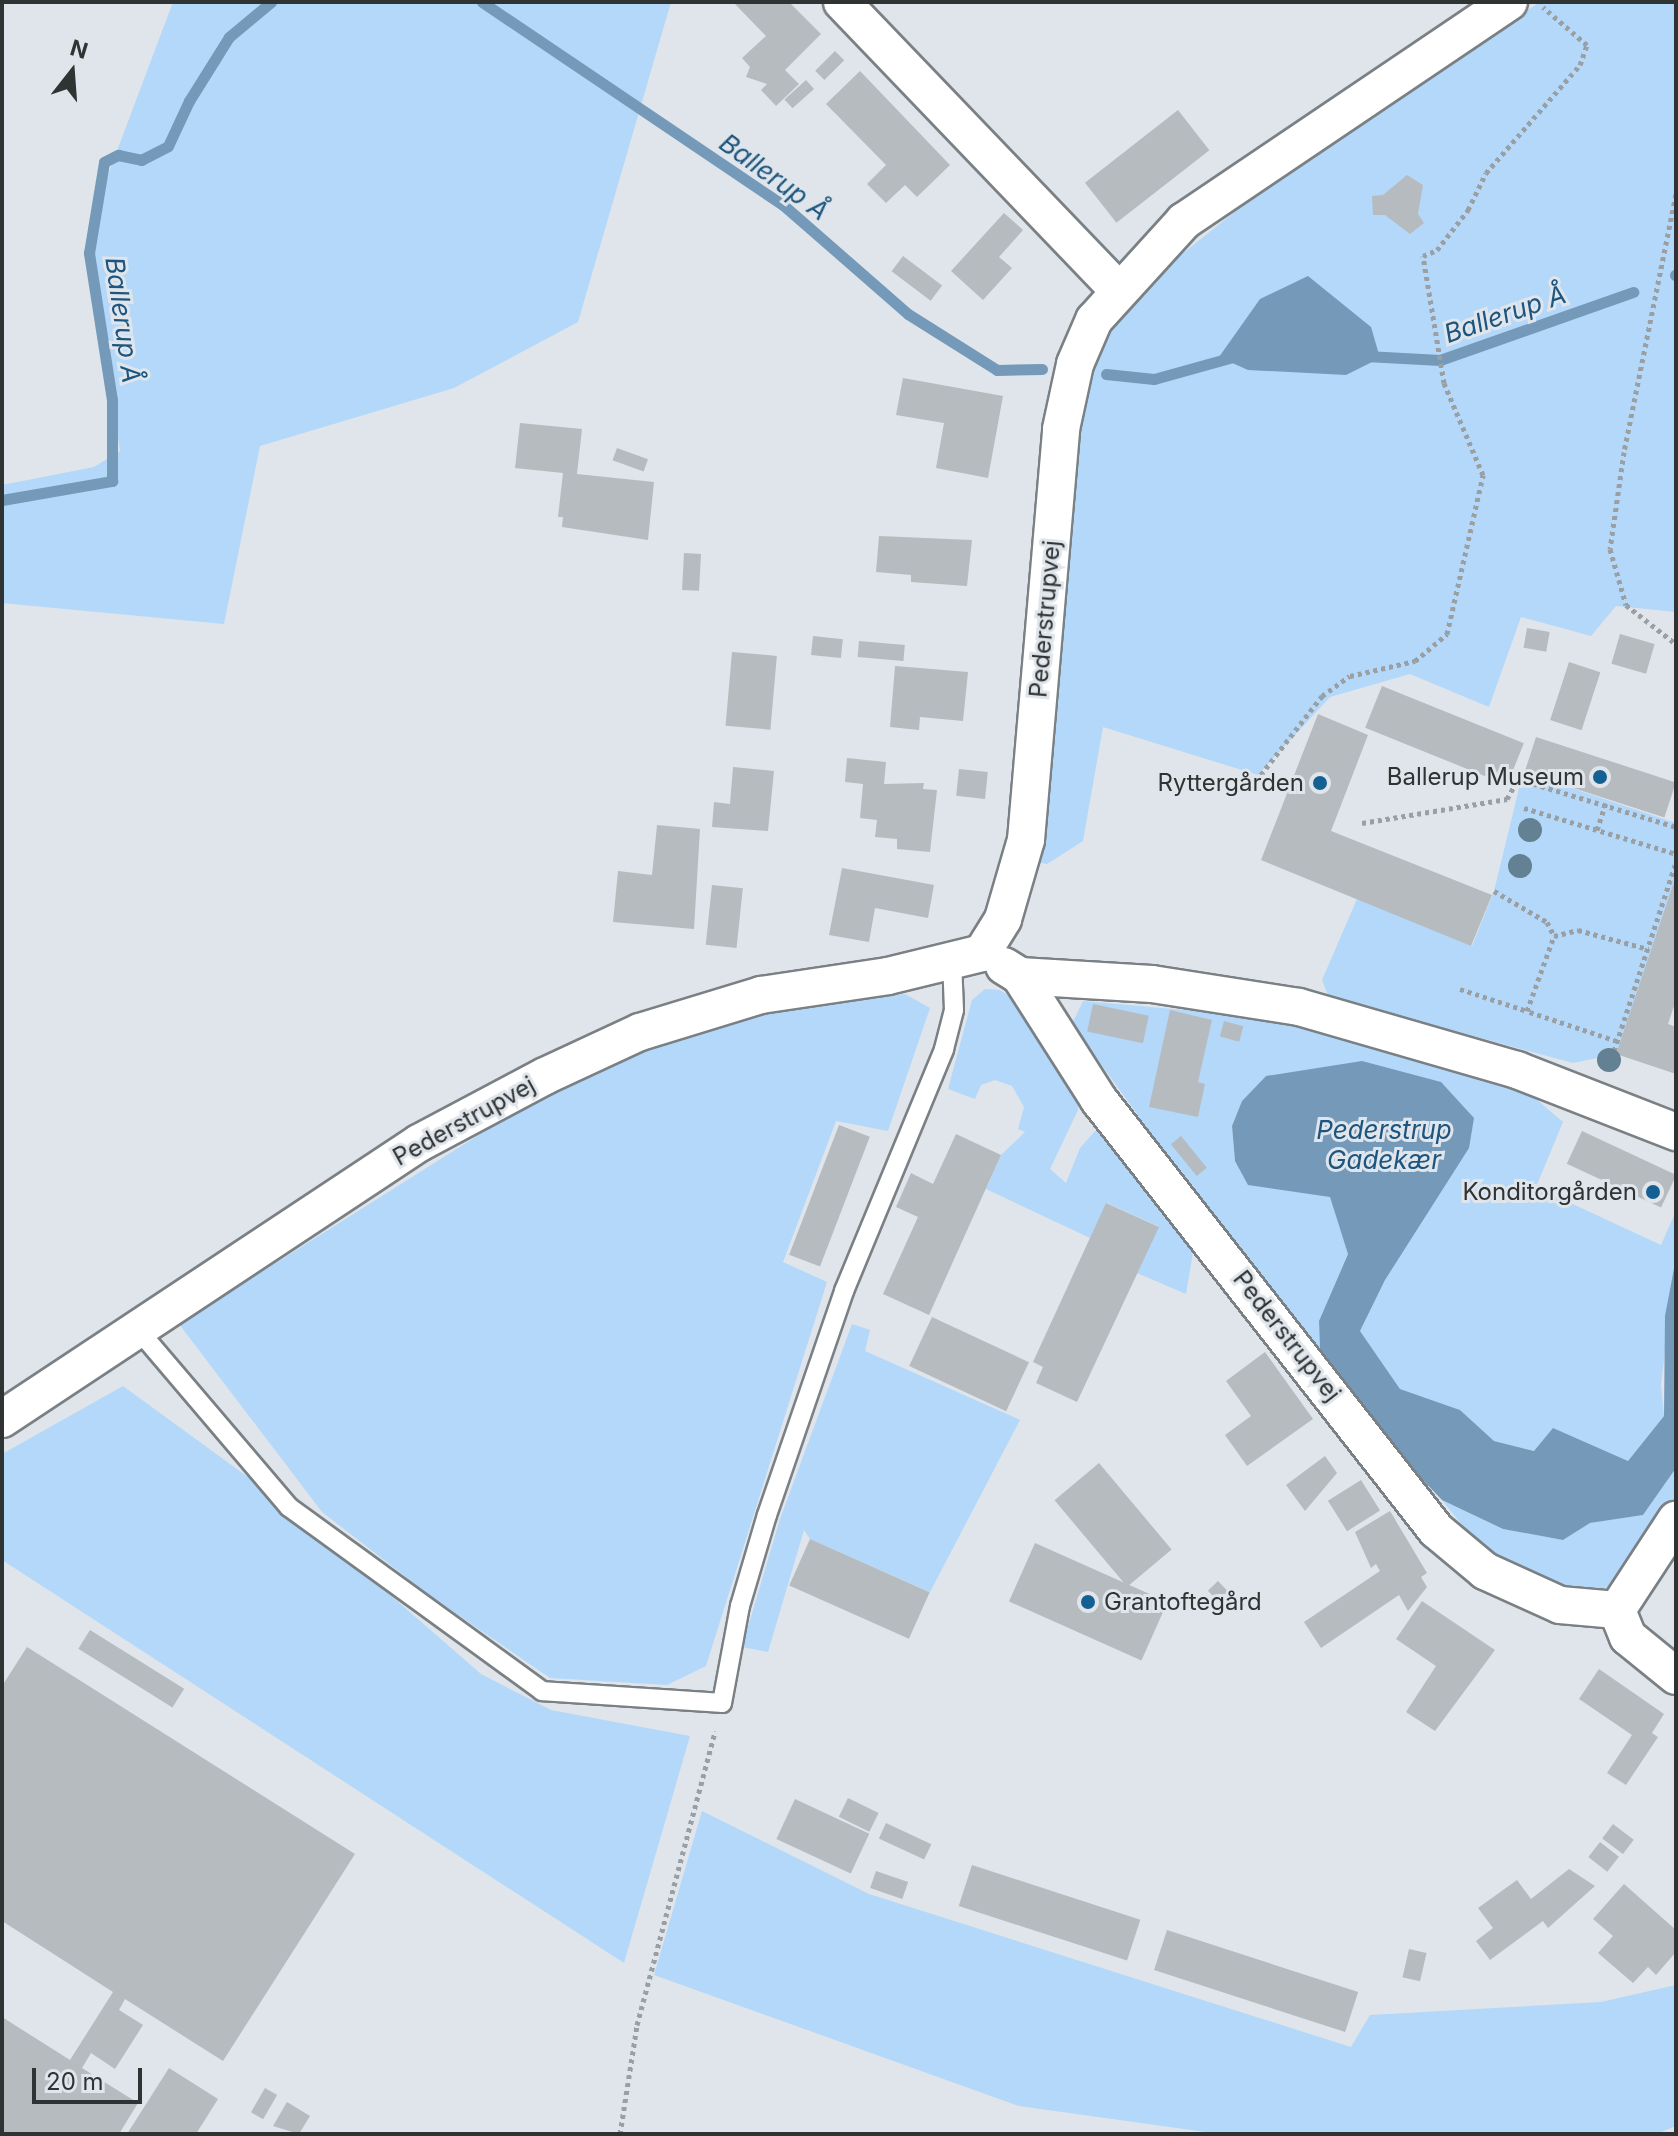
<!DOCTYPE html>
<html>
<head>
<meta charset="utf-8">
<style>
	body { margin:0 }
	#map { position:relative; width:1678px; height:2136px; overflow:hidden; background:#dfe5ea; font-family:Inter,sans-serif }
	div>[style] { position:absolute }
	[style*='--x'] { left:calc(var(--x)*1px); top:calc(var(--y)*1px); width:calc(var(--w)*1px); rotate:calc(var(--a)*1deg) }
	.green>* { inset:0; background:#b3d8f9 }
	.water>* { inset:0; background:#7599b8 }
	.stream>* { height:11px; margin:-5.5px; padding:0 5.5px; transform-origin:5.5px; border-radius:5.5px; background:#7599b8 }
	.building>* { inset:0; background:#b6bbc0; transform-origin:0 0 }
	.path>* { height:5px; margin-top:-2.5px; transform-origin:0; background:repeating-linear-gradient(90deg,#9a9fa3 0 4px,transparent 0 8px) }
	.roads { filter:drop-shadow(2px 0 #7a8084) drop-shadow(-2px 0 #7a8084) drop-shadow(0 2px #7a8084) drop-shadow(0 -2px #7a8084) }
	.service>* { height:18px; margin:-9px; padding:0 9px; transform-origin:9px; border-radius:9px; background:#fff }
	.minor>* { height:36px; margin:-18px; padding:0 18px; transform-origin:18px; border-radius:18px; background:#fff }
	.trees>* { width:24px; height:24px; margin:-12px; border-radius:50%; background:#648093 }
	.dots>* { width:22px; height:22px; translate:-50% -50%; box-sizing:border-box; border:4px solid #dfe5ea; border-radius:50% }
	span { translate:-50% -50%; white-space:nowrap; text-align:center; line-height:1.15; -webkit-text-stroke:6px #dfe5ea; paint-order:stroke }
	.street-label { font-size:24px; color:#303334 }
	.poi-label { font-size:24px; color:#303334 }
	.right { translate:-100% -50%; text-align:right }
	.left { translate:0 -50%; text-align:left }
	.water-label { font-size:26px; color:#1c557f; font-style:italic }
	.frame { position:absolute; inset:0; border:4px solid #303334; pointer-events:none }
	.north { position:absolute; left:32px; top:32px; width:80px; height:80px; -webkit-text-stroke:6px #dfe5ea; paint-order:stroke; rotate:17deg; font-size:22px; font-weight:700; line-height:32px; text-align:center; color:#303334 }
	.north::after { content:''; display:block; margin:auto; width:28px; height:36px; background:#303334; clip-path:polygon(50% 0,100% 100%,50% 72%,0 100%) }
	.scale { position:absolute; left:32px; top:2068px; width:110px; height:36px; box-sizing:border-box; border:4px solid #303334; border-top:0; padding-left:10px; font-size:24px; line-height:28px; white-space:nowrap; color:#303334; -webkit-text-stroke:6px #dfe5ea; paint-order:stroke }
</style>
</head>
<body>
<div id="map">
	<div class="green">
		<div style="clip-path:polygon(173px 2px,671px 2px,578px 322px,454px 388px,260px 446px,224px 624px,2px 603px,2px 485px,94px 467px,120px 451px,88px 228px)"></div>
		<div style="clip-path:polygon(1540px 2px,1676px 2px,1676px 612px,1616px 606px,1591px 636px,1521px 617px,1489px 707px,1410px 674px,1330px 697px,1258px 775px,1103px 727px,1083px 841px,1047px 864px,1035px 862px,1085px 392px,1104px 331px,1142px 286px,1271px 183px)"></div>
		<div style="clip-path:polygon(1523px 772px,1676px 823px,1676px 881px,1616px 1054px,1573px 1063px,1433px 1025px,1379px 1022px,1331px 1003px,1322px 980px,1357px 899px,1472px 946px,1494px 891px)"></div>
		<div style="clip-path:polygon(985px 989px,1000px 990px,1027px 1008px,1079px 1087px,1078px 1110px,1050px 1169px,1066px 1183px,1080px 1148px,1095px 1131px,1108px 1127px,1194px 1246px,1186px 1294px,1137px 1273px,1158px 1226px,1107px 1203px,1090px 1238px,986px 1189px,1001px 1155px,1025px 1132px,1018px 1129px,1024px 1107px,1012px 1086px,995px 1080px,981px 1085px,975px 1099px,948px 1089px,972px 1000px)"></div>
		<div style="clip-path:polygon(905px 994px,930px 1008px,888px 1131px,836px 1121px,783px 1262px,827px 1282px,706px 1666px,667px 1685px,550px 1678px,432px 1597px,322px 1512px,179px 1324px,520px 1109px,656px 1044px,759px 1013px)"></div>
		<div style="clip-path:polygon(1083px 1001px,1263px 1017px,1475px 1069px,1529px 1093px,1563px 1122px,1536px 1187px,1661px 1245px,1676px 1211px,1676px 1258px,1661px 1385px,1664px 1416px,1628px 1461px,1554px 1429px,1535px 1451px,1494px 1441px,1460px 1410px,1400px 1389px,1360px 1331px,1385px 1280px,1266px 1076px,1242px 1101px,1232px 1126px,1235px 1161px,1330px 1196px,1348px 1253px,1319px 1321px,1320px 1349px,1194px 1193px,1072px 1024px)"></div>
		<div style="clip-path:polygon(852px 1324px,870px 1330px,865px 1351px,1020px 1420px,930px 1592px,810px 1539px,804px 1530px,768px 1652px,742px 1647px,780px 1519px)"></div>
		<div style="clip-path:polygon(123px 1386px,289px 1507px,481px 1674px,551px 1710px,690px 1736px,624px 1963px,2px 1560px,2px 1454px)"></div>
		<div style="clip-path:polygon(1676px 1468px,1676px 1500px,1614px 1584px,1585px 1597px,1489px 1559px,1442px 1500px,1503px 1529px,1563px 1540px,1590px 1523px,1643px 1515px)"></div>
		<div style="clip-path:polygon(702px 1811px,869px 1894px,1351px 2047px,1370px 2015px,1601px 2002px,1676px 1985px,1676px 2126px,1656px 2134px,1220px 2134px,1019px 2106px,654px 1975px)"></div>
	</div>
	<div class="water">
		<div style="clip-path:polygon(1308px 276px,1371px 327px,1380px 358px,1346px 375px,1248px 370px,1219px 357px,1260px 299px)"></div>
		<div style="clip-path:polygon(1362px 1061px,1441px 1082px,1474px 1118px,1469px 1148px,1385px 1280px,1360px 1331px,1400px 1389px,1460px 1410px,1494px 1441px,1534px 1451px,1553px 1428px,1628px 1461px,1664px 1416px,1665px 1316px,1676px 1258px,1676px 1468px,1643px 1515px,1590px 1523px,1563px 1540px,1503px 1529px,1442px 1500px,1393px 1449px,1320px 1349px,1319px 1321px,1348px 1254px,1330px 1197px,1248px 1185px,1235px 1161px,1232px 1126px,1242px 1101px,1266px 1076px)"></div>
	</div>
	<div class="stream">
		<div style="--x:482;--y:2;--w:362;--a:34"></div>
		<div style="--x:782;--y:204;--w:167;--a:41.1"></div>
		<div style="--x:908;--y:314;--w:105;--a:32.2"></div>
		<div style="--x:997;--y:370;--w:45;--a:-1.3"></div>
		<div style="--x:1675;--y:275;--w:1;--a:-45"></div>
		<div style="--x:1366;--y:356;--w:74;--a:3.1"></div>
		<div style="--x:1440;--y:360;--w:205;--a:-19.4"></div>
		<div style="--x:1106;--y:374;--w:48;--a:5.9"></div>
		<div style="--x:1154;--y:379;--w:82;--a:-15.6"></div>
		<div style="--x:2;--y:500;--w:112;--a:-9.8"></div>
		<div style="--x:112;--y:481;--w:81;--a:-90"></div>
		<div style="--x:112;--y:400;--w:149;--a:-98.9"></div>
		<div style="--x:89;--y:253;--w:92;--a:-80.6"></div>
		<div style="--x:104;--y:162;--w:16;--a:-27"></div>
		<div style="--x:118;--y:155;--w:24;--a:12"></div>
		<div style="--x:141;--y:160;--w:30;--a:-27"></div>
		<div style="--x:168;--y:146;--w:50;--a:-65"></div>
		<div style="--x:189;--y:101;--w:75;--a:-58"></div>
		<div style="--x:229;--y:37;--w:55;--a:-39.8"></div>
	</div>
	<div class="building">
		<div style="clip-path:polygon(733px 2px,789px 2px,821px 34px,785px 70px,799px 84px,776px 106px,761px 90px,767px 84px,746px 77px,750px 67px,742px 58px,766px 36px)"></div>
		<div style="left:835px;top:51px;width:13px;height:28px;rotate:45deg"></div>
		<div style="clip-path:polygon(860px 71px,950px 165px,917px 197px,905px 185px,886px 203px,867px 184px,886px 165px,826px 104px)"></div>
		<div style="left:806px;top:80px;width:12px;height:29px;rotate:48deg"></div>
		<div style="left:1178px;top:110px;width:51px;height:118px;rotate:52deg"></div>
		<div style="clip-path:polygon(1407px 175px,1423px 185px,1418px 214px,1424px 223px,1410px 234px,1385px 215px,1373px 215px,1372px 196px,1383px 195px)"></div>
		<div style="clip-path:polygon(1004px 213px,1023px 230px,999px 257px,1012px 268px,983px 300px,951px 271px)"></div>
		<div style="left:903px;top:256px;width:49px;height:19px;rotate:37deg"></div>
		<div style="clip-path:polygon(903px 378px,1003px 396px,988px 478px,936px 468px,944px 423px,896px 415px)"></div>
		<div style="clip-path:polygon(520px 423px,582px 429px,577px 474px,654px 482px,648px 540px,562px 527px,563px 517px,558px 517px,563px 473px,515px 468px)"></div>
		<div style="left:617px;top:448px;width:33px;height:13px;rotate:20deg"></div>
		<div style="clip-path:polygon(879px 536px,972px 540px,967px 586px,911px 582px,911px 575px,876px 572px)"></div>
		<div style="left:684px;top:553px;width:17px;height:37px;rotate:3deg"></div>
		<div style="left:1527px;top:628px;width:23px;height:20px;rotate:10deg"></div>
		<div style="left:1620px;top:634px;width:36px;height:31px;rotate:16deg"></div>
		<div style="left:813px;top:636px;width:30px;height:19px;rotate:6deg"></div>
		<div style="left:859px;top:641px;width:46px;height:16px;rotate:5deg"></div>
		<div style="left:732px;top:652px;width:45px;height:74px;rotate:5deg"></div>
		<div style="left:1569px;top:662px;width:33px;height:61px;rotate:18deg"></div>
		<div style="clip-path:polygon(895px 666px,968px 672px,963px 721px,920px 717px,919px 730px,890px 727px)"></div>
		<div style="left:1382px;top:686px;width:153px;height:45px;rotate:22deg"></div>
		<div style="clip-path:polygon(1318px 714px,1368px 735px,1331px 831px,1492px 895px,1471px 946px,1261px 860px)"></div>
		<div style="left:1536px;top:737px;width:147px;height:37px;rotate:18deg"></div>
		<div style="clip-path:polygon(847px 758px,886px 762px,884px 784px,924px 783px,923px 789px,937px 790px,930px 852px,897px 849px,897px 839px,875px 837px,877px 820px,860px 818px,863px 784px,845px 782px)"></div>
		<div style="clip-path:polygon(733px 767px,774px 771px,768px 831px,712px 827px,714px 802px,730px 804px)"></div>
		<div style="left:959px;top:769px;width:29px;height:27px;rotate:6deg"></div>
		<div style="clip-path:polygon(657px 825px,700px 829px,694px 929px,613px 922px,618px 871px,652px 875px)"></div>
		<div style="clip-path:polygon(842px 868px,934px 885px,928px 918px,875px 908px,869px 942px,829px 935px)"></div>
		<div style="clip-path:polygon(1675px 879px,1676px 1000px,1668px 1024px,1676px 1027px,1676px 1074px,1616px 1054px)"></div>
		<div style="left:712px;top:885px;width:31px;height:60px;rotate:6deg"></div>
		<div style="left:1093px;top:1004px;width:57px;height:28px;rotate:12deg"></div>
		<div style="clip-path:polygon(1170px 1010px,1212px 1020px,1198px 1082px,1205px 1084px,1198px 1117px,1149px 1107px)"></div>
		<div style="left:1224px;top:1021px;width:20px;height:16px;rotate:15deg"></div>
		<div style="left:839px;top:1125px;width:33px;height:139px;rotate:21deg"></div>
		<div style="left:1582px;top:1131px;width:104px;height:36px;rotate:25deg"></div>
		<div style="clip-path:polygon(956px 1134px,1001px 1155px,929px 1315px,883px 1294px,918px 1217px,896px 1207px,911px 1173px,933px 1184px)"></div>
		<div style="left:1181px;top:1136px;width:41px;height:13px;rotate:51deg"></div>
		<div style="clip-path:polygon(1106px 1203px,1159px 1227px,1077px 1402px,1036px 1383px,1043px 1367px,1033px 1362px)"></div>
		<div style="left:932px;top:1317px;width:107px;height:54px;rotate:25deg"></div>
		<div style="clip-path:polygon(1265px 1352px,1313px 1419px,1247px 1466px,1225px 1435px,1251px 1416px,1226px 1381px)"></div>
		<div style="clip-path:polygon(1325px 1456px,1337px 1473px,1305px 1511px,1286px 1485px)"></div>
		<div style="left:1099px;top:1463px;width:113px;height:58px;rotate:50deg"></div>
		<div style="left:1361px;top:1480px;width:36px;height:39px;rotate:58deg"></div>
		<div style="clip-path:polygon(1390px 1511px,1427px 1573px,1421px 1577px,1427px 1587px,1408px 1611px,1399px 1595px,1321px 1648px,1304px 1622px,1380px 1571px,1376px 1564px,1371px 1568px,1355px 1532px)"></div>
		<div style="left:810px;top:1539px;width:131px;height:51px;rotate:24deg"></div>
		<div style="left:1035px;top:1543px;width:145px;height:64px;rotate:24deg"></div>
		<div style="left:1218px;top:1581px;width:28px;height:14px;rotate:46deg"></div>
		<div style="clip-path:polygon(1422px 1601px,1495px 1650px,1435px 1731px,1406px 1712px,1436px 1666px,1396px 1639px)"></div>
		<div style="left:90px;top:1630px;width:111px;height:22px;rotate:32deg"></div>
		<div style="clip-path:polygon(27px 1647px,355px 1854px,223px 2061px,125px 1999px,119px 2010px,143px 2025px,115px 2069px,91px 2053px,82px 2068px,138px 2103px,119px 2134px,2px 2134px,2px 2017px,70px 2060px,113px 1992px,2px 1921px,2px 1686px)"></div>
		<div style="clip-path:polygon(1599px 1669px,1664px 1714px,1652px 1733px,1658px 1737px,1626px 1785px,1607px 1773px,1632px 1735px,1579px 1699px)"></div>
		<div style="left:848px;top:1798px;width:34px;height:21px;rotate:26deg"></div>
		<div style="left:795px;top:1799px;width:82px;height:44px;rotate:25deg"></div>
		<div style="left:886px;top:1823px;width:50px;height:17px;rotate:25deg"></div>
		<div style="left:1613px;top:1824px;width:26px;height:18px;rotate:37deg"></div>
		<div style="left:1600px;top:1842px;width:24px;height:19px;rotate:38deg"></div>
		<div style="left:972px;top:1865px;width:177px;height:43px;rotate:18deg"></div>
		<div style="clip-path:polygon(1569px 1869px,1595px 1886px,1548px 1928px,1543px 1921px,1490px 1960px,1476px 1941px,1493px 1928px,1478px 1908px,1517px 1880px,1531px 1899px)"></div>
		<div style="left:876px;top:1871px;width:34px;height:18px;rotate:19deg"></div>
		<div style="clip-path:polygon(1624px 1884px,1676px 1930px,1676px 1952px,1656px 1975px,1648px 1967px,1633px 1983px,1598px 1953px,1613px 1936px,1593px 1919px)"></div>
		<div style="left:1167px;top:1930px;width:201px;height:42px;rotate:18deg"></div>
		<div style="left:1409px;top:1949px;width:18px;height:29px;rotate:13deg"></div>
		<div style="clip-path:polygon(169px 2068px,218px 2099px,196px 2134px,127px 2134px)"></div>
		<div style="left:265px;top:2088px;width:14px;height:28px;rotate:30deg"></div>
		<div style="clip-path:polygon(287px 2102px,310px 2116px,299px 2134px,273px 2126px)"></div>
	</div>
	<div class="path">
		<div style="--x:1676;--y:194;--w:263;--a:101.4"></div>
		<div style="--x:1624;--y:452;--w:98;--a:98.2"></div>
		<div style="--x:1610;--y:549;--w:58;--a:74.1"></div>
		<div style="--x:1626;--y:605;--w:63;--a:38"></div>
		<div style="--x:1226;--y:788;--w:31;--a:-13"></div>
		<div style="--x:1256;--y:781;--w:108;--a:-52.2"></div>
		<div style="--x:1322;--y:696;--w:34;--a:-36"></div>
		<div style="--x:1350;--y:676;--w:67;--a:-13"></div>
		<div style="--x:1415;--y:661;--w:42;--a:-40.2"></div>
		<div style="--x:1447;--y:634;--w:163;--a:-77.2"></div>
		<div style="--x:1483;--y:475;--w:100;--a:-113"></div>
		<div style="--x:1444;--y:383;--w:129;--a:-99.4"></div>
		<div style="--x:1423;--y:256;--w:15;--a:-23"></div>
		<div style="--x:1437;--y:250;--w:51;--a:-52.2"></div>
		<div style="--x:1468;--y:210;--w:41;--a:-64.1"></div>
		<div style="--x:1486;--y:173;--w:143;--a:-49"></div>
		<div style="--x:1580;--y:65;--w:21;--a:-71"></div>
		<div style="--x:1587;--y:45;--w:58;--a:-139.2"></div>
		<div style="--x:1524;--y:808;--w:159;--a:16.8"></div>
		<div style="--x:1362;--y:823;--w:147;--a:-9.4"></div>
		<div style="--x:1507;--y:799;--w:23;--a:-61"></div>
		<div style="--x:1518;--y:779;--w:165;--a:16.9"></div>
		<div style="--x:1597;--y:830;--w:28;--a:-72"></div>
		<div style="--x:1494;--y:891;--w:61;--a:30.3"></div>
		<div style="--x:1547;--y:922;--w:16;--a:63"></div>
		<div style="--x:1460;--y:989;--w:71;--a:18.2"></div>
		<div style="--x:1617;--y:1041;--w:95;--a:-161.6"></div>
		<div style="--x:1527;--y:1011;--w:80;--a:-70.2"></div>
		<div style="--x:1554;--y:936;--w:25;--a:-14"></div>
		<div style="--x:1578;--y:930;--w:73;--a:15.2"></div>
		<div style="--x:1609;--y:1066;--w:215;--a:-71.8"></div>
		<div style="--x:620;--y:2134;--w:110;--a:-81.1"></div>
		<div style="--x:637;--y:2025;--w:304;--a:-75.1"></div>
	</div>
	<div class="roads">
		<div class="service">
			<div style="--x:140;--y:1332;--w:230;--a:49.6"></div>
			<div style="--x:289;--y:1507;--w:313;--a:36"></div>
			<div style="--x:542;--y:1691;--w:180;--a:3.8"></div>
			<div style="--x:722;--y:1703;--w:99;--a:-79.5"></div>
			<div style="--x:740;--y:1606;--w:95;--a:-73.5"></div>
			<div style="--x:767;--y:1515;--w:237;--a:-71"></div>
			<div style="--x:844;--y:1291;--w:262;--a:-67.5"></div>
			<div style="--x:944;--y:1049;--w:40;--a:-75.6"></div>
			<div style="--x:954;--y:1010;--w:49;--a:-92.3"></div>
		</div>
		<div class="minor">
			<div style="--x:842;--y:2;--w:399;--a:46.2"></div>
			<div style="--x:1004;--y:966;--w:19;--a:32"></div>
			<div style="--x:1020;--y:976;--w:132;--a:3.5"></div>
			<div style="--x:1152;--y:984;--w:149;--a:8.9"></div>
			<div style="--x:1299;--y:1007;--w:227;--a:16.1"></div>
			<div style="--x:1517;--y:1070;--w:171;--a:21.3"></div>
			<div style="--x:1020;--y:976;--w:147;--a:57.5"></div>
			<div style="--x:1099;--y:1100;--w:546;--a:51.91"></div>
			<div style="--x:1436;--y:1530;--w:64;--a:39.9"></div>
			<div style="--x:1485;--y:1571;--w:82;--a:24.4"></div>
			<div style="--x:1560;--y:1605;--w:57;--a:5"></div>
			<div style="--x:1617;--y:1610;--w:108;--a:-56.8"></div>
			<div style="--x:2;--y:1419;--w:500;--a:-33.5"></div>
			<div style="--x:419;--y:1143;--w:143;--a:-28"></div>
			<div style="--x:545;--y:1076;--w:105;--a:-24.9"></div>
			<div style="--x:640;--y:1032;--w:127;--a:-17"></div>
			<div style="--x:761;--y:995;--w:128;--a:-8.5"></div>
			<div style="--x:888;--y:976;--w:97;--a:-13.7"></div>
			<div style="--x:982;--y:953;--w:40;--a:-58"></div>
			<div style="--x:1003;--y:919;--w:82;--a:-73.8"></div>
			<div style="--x:1026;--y:840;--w:412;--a:-85.1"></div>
			<div style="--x:1061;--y:429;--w:66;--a:-77.8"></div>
			<div style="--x:1075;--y:364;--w:48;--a:-66.6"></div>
			<div style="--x:1094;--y:320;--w:134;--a:-47.7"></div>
			<div style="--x:1184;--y:221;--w:392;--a:-34"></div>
			<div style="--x:1617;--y:1610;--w:29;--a:68"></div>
			<div style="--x:1628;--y:1637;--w:62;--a:39.1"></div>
		</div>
	</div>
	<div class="trees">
		<div style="left:1530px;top:830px"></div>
		<div style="left:1520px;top:866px"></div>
		<div style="left:1609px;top:1060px"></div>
	</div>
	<div class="dots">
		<div style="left:1600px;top:777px;background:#156093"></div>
		<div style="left:1320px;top:783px;background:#156093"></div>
		<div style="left:1653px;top:1192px;background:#156093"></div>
		<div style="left:1088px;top:1602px;background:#156093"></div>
	</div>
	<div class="street-label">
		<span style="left:1045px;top:619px;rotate:-85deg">Pederstrupvej</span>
		<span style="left:464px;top:1121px;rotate:-29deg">Pederstrupvej</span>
		<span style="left:1287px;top:1336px;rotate:52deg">Pederstrupvej</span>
	</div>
	<div class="poi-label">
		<span class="right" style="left:1584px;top:777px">Ballerup Museum</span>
		<span class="right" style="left:1304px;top:783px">Ryttergården</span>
		<span class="right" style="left:1637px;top:1192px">Konditorgården</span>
		<span class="left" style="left:1104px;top:1602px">Grantoftegård</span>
	</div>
	<div class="water-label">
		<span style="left:774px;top:177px;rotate:36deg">Ballerup Å</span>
		<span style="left:1505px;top:314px;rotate:-19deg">Ballerup Å</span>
		<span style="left:123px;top:320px;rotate:82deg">Ballerup Å</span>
		<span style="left:1384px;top:1145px">Pederstrup<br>Gadekær</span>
	</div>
	<div class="frame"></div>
	<div class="north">N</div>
	<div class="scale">20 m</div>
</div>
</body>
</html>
